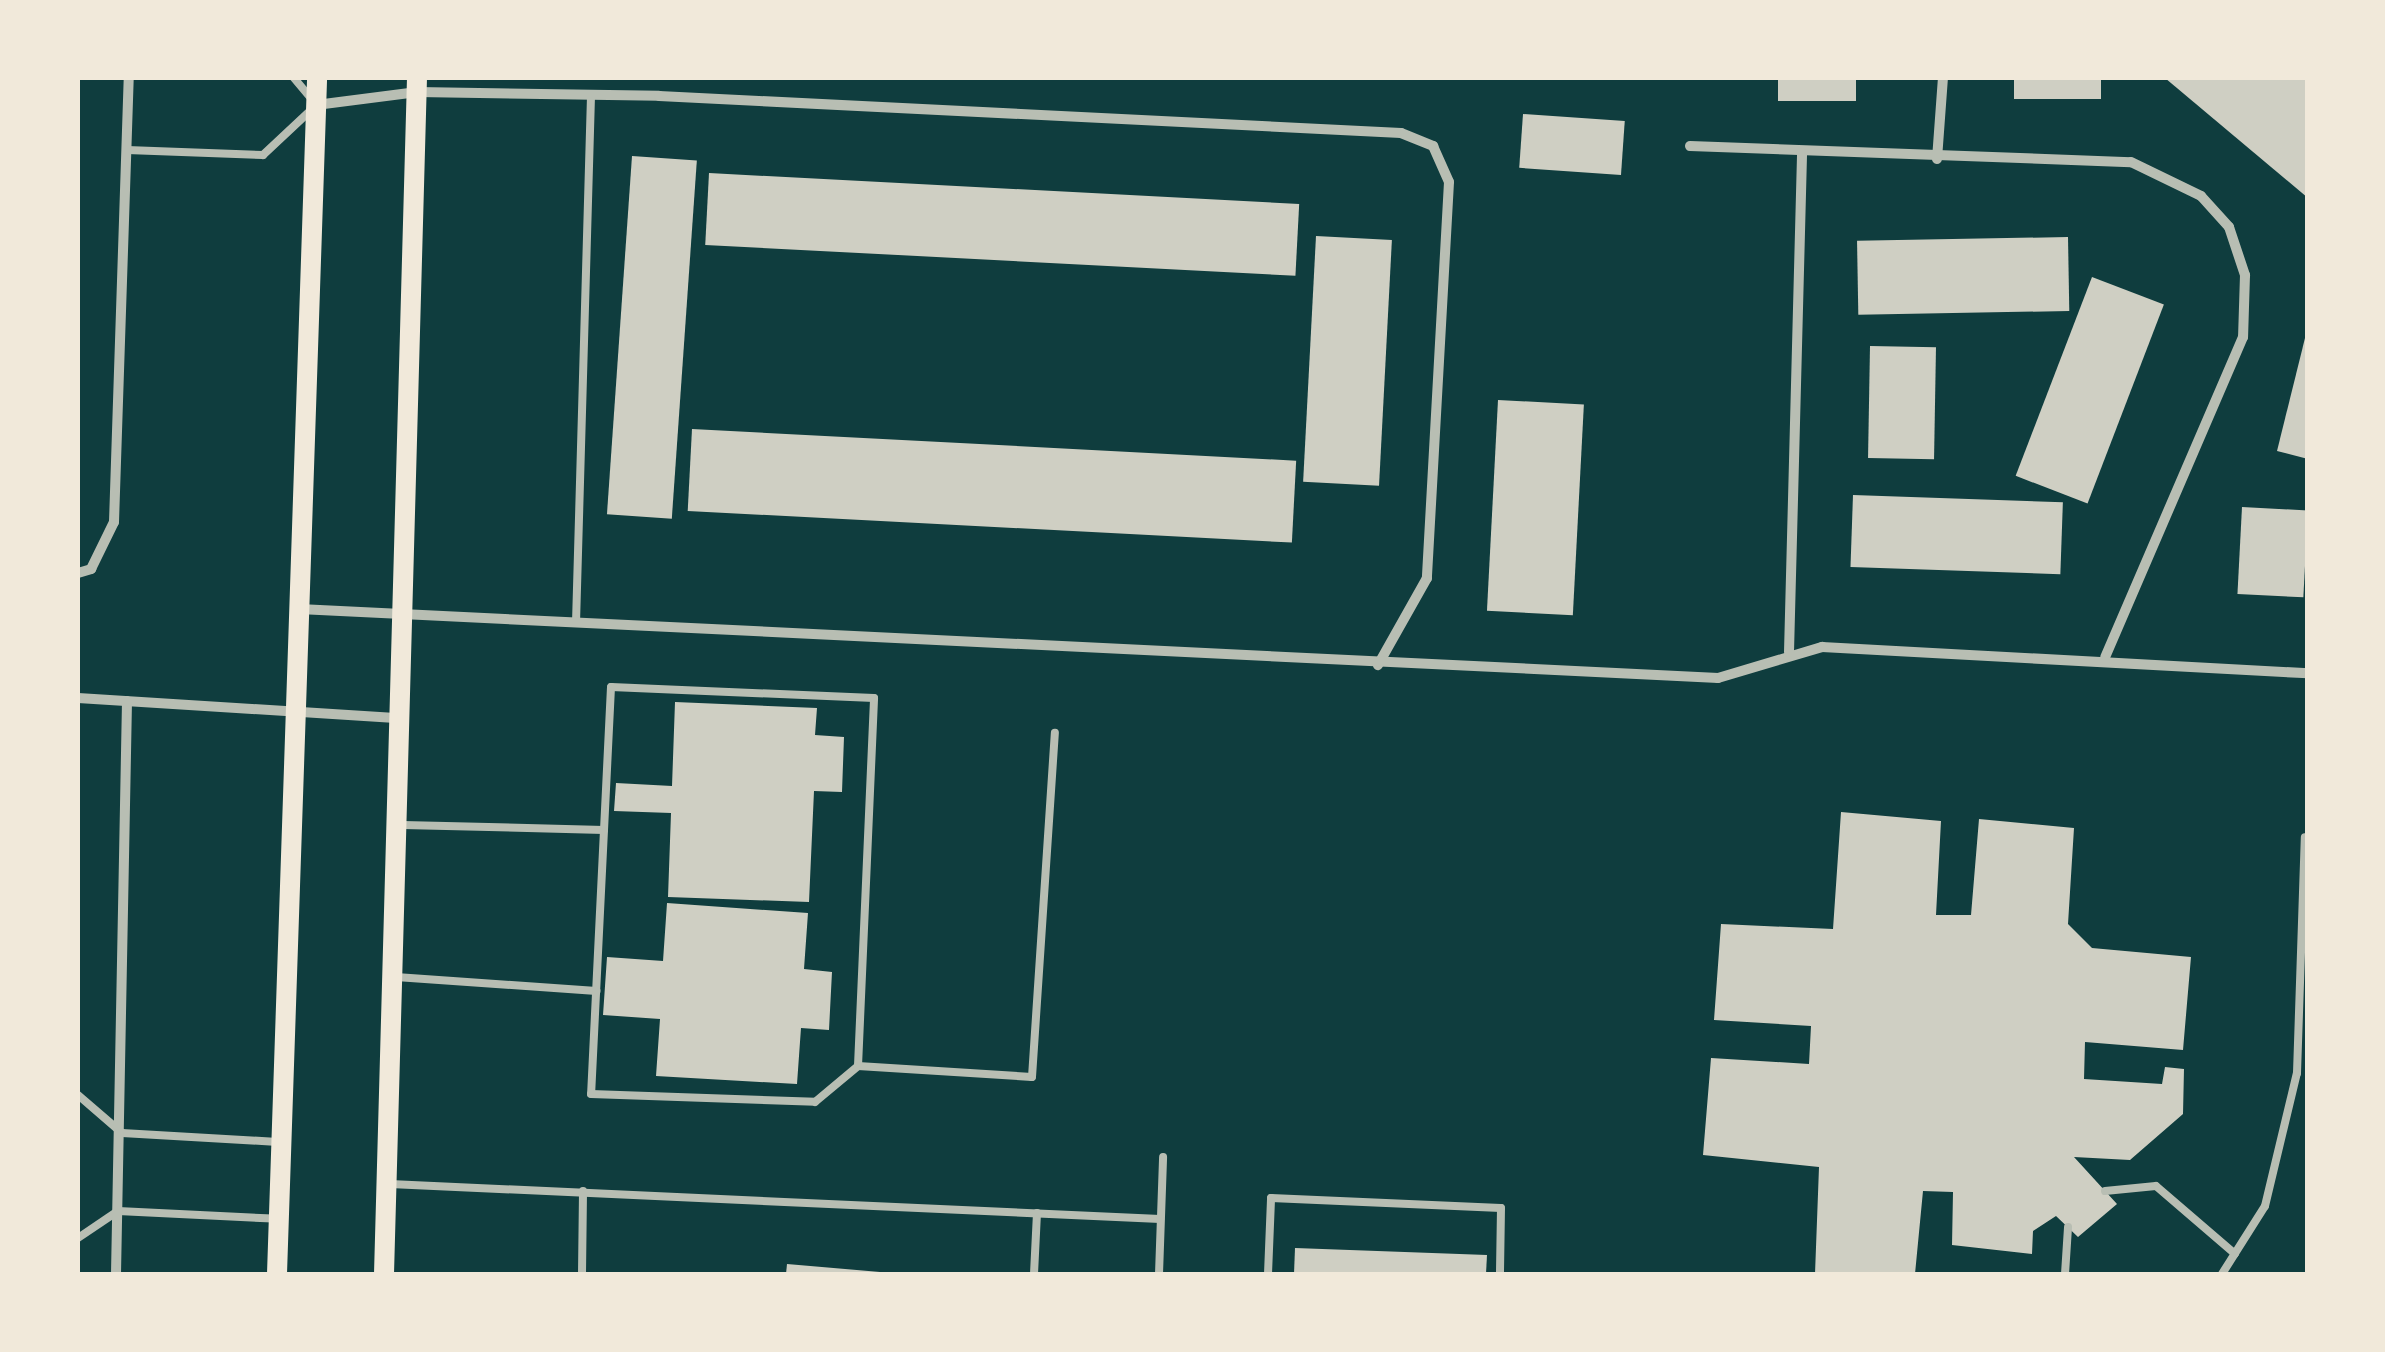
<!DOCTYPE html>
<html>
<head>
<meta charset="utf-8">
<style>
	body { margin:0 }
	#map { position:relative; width:2385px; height:1352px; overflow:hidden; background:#0f3d3e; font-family:Lora,serif }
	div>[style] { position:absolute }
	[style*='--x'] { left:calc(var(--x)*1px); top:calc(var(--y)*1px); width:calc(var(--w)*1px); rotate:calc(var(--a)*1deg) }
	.building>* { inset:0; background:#cfcfc3; transform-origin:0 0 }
	.service>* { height:8px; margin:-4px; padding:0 4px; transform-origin:4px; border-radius:4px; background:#b8beb3 }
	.minor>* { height:10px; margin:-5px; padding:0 5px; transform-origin:5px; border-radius:5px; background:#b8beb3 }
	.secondary>* { height:20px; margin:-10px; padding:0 10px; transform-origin:10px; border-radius:10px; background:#f1e9da }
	span { translate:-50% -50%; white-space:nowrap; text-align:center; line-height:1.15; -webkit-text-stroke:8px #f1e9da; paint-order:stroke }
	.frame { position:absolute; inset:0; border:80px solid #f1e9da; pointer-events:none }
</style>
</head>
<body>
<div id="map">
	<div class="building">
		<div style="left:1778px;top:78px;width:78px;height:23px"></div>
		<div style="left:2014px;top:78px;width:87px;height:21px"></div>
		<div style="clip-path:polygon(2165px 78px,2308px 78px,2308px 198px)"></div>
		<div style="left:1523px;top:114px;width:102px;height:54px;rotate:4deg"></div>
		<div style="left:632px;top:156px;width:65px;height:359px;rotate:4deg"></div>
		<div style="left:709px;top:173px;width:591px;height:72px;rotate:3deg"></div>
		<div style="left:1316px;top:236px;width:76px;height:246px;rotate:3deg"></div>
		<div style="left:2068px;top:237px;width:74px;height:211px;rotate:89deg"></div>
		<div style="left:2092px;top:277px;width:77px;height:213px;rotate:21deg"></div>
		<div style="clip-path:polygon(2306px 334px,2308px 334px,2308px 459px,2277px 451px)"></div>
		<div style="left:1870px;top:346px;width:66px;height:112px;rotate:1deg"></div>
		<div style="left:1498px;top:400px;width:86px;height:211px;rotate:3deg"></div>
		<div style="left:692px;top:429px;width:605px;height:82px;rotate:3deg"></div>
		<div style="left:1853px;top:495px;width:210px;height:72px;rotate:2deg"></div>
		<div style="left:2242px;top:507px;width:66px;height:87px;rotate:3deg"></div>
		<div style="clip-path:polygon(675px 702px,817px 708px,815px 735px,844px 737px,842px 792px,814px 791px,809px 902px,668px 897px,671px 813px,614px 811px,616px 783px,672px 786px)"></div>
		<div style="clip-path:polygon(1841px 812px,1941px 821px,1936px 915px,1971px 915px,1979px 819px,2074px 828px,2068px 924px,2092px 948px,2191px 957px,2183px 1050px,2085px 1042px,2084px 1079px,2162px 1084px,2165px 1067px,2184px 1069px,2183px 1114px,2130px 1160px,2074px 1157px,2117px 1204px,2078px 1237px,2056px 1216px,2033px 1231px,2032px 1254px,1952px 1245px,1953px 1192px,1923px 1191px,1915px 1274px,1815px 1274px,1819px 1167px,1703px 1155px,1711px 1058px,1809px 1064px,1811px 1026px,1714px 1020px,1721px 924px,1833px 929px)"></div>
		<div style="clip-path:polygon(667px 903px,808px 913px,804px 969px,832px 972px,829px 1030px,801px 1028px,797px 1084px,656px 1076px,660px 1019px,603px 1015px,607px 957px,663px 961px)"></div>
		<div style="clip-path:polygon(1295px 1248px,1487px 1255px,1486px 1274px,1294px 1274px)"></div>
		<div style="clip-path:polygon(787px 1264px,880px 1272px,879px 1274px,786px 1274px)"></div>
	</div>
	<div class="service">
		<div style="--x:294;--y:78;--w:30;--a:50"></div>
		<div style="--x:127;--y:150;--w:136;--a:2.1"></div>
		<div style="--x:263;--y:155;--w:64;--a:-43.1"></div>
		<div style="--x:576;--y:623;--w:528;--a:-88.37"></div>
		<div style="--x:403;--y:825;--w:201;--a:1.4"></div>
		<div style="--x:396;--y:977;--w:201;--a:4"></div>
		<div style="--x:858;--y:1066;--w:368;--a:-87.5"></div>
		<div style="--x:874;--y:698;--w:263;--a:-177.6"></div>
		<div style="--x:611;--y:687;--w:407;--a:92.8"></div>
		<div style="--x:591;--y:1094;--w:224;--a:2"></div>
		<div style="--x:815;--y:1102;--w:56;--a:-39.9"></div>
		<div style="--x:858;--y:1066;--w:174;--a:3.6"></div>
		<div style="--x:1032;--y:1077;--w:345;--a:-86.2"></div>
		<div style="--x:78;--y:1095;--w:58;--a:40.8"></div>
		<div style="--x:122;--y:1133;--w:156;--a:3.3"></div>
		<div style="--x:390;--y:1184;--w:771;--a:2.6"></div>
		<div style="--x:2105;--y:1191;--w:51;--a:-5.6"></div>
		<div style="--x:2156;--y:1186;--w:104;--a:40.7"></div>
		<div style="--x:78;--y:1238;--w:48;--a:-34"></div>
		<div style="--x:118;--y:1211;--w:161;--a:2.8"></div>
		<div style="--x:582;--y:1274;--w:83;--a:-89.3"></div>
		<div style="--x:1034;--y:1274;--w:61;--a:-87.2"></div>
		<div style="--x:1159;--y:1274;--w:117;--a:-88"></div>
		<div style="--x:1268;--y:1274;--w:76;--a:-87.7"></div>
		<div style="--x:1271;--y:1198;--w:230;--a:2.5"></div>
		<div style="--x:1501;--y:1208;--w:66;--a:90.9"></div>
		<div style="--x:2065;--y:1274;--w:47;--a:-86.3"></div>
		<div style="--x:2222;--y:1274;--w:80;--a:-57.7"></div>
		<div style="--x:2265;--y:1206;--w:137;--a:-76.5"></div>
		<div style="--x:2297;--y:1073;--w:236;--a:-88.1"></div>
	</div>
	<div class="minor">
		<div style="--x:316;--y:105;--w:102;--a:-7.3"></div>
		<div style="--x:417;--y:92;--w:242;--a:0.9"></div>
		<div style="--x:659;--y:96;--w:743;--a:2.85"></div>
		<div style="--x:1401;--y:133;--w:35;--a:22"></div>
		<div style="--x:1433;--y:146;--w:39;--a:66"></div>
		<div style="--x:1449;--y:182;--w:397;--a:93.2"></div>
		<div style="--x:1427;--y:578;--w:100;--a:119.4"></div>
		<div style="--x:1690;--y:146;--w:441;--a:2.1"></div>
		<div style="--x:2131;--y:162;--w:78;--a:25.9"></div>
		<div style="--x:2201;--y:196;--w:42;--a:47.9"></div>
		<div style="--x:2229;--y:227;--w:51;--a:71.6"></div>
		<div style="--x:2245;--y:275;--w:62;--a:91.8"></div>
		<div style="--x:2243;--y:337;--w:348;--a:113.3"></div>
		<div style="--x:1937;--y:159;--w:81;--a:-85.8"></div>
		<div style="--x:78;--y:573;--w:14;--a:-17"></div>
		<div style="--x:91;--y:569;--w:52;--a:-63.9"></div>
		<div style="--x:114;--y:522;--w:444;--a:-88.1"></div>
		<div style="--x:299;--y:609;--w:1421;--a:2.78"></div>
		<div style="--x:1718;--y:678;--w:109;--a:-16.6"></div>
		<div style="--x:1822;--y:647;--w:487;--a:3.1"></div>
		<div style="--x:1789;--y:652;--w:499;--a:-88.5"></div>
		<div style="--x:78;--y:698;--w:322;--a:3.6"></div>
		<div style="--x:116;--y:1274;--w:573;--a:-88.9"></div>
	</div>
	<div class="secondary">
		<div style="--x:277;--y:1274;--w:1197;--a:-88.08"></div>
		<div style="--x:384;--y:1274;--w:1196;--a:-88.42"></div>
	</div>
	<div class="frame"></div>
</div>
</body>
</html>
